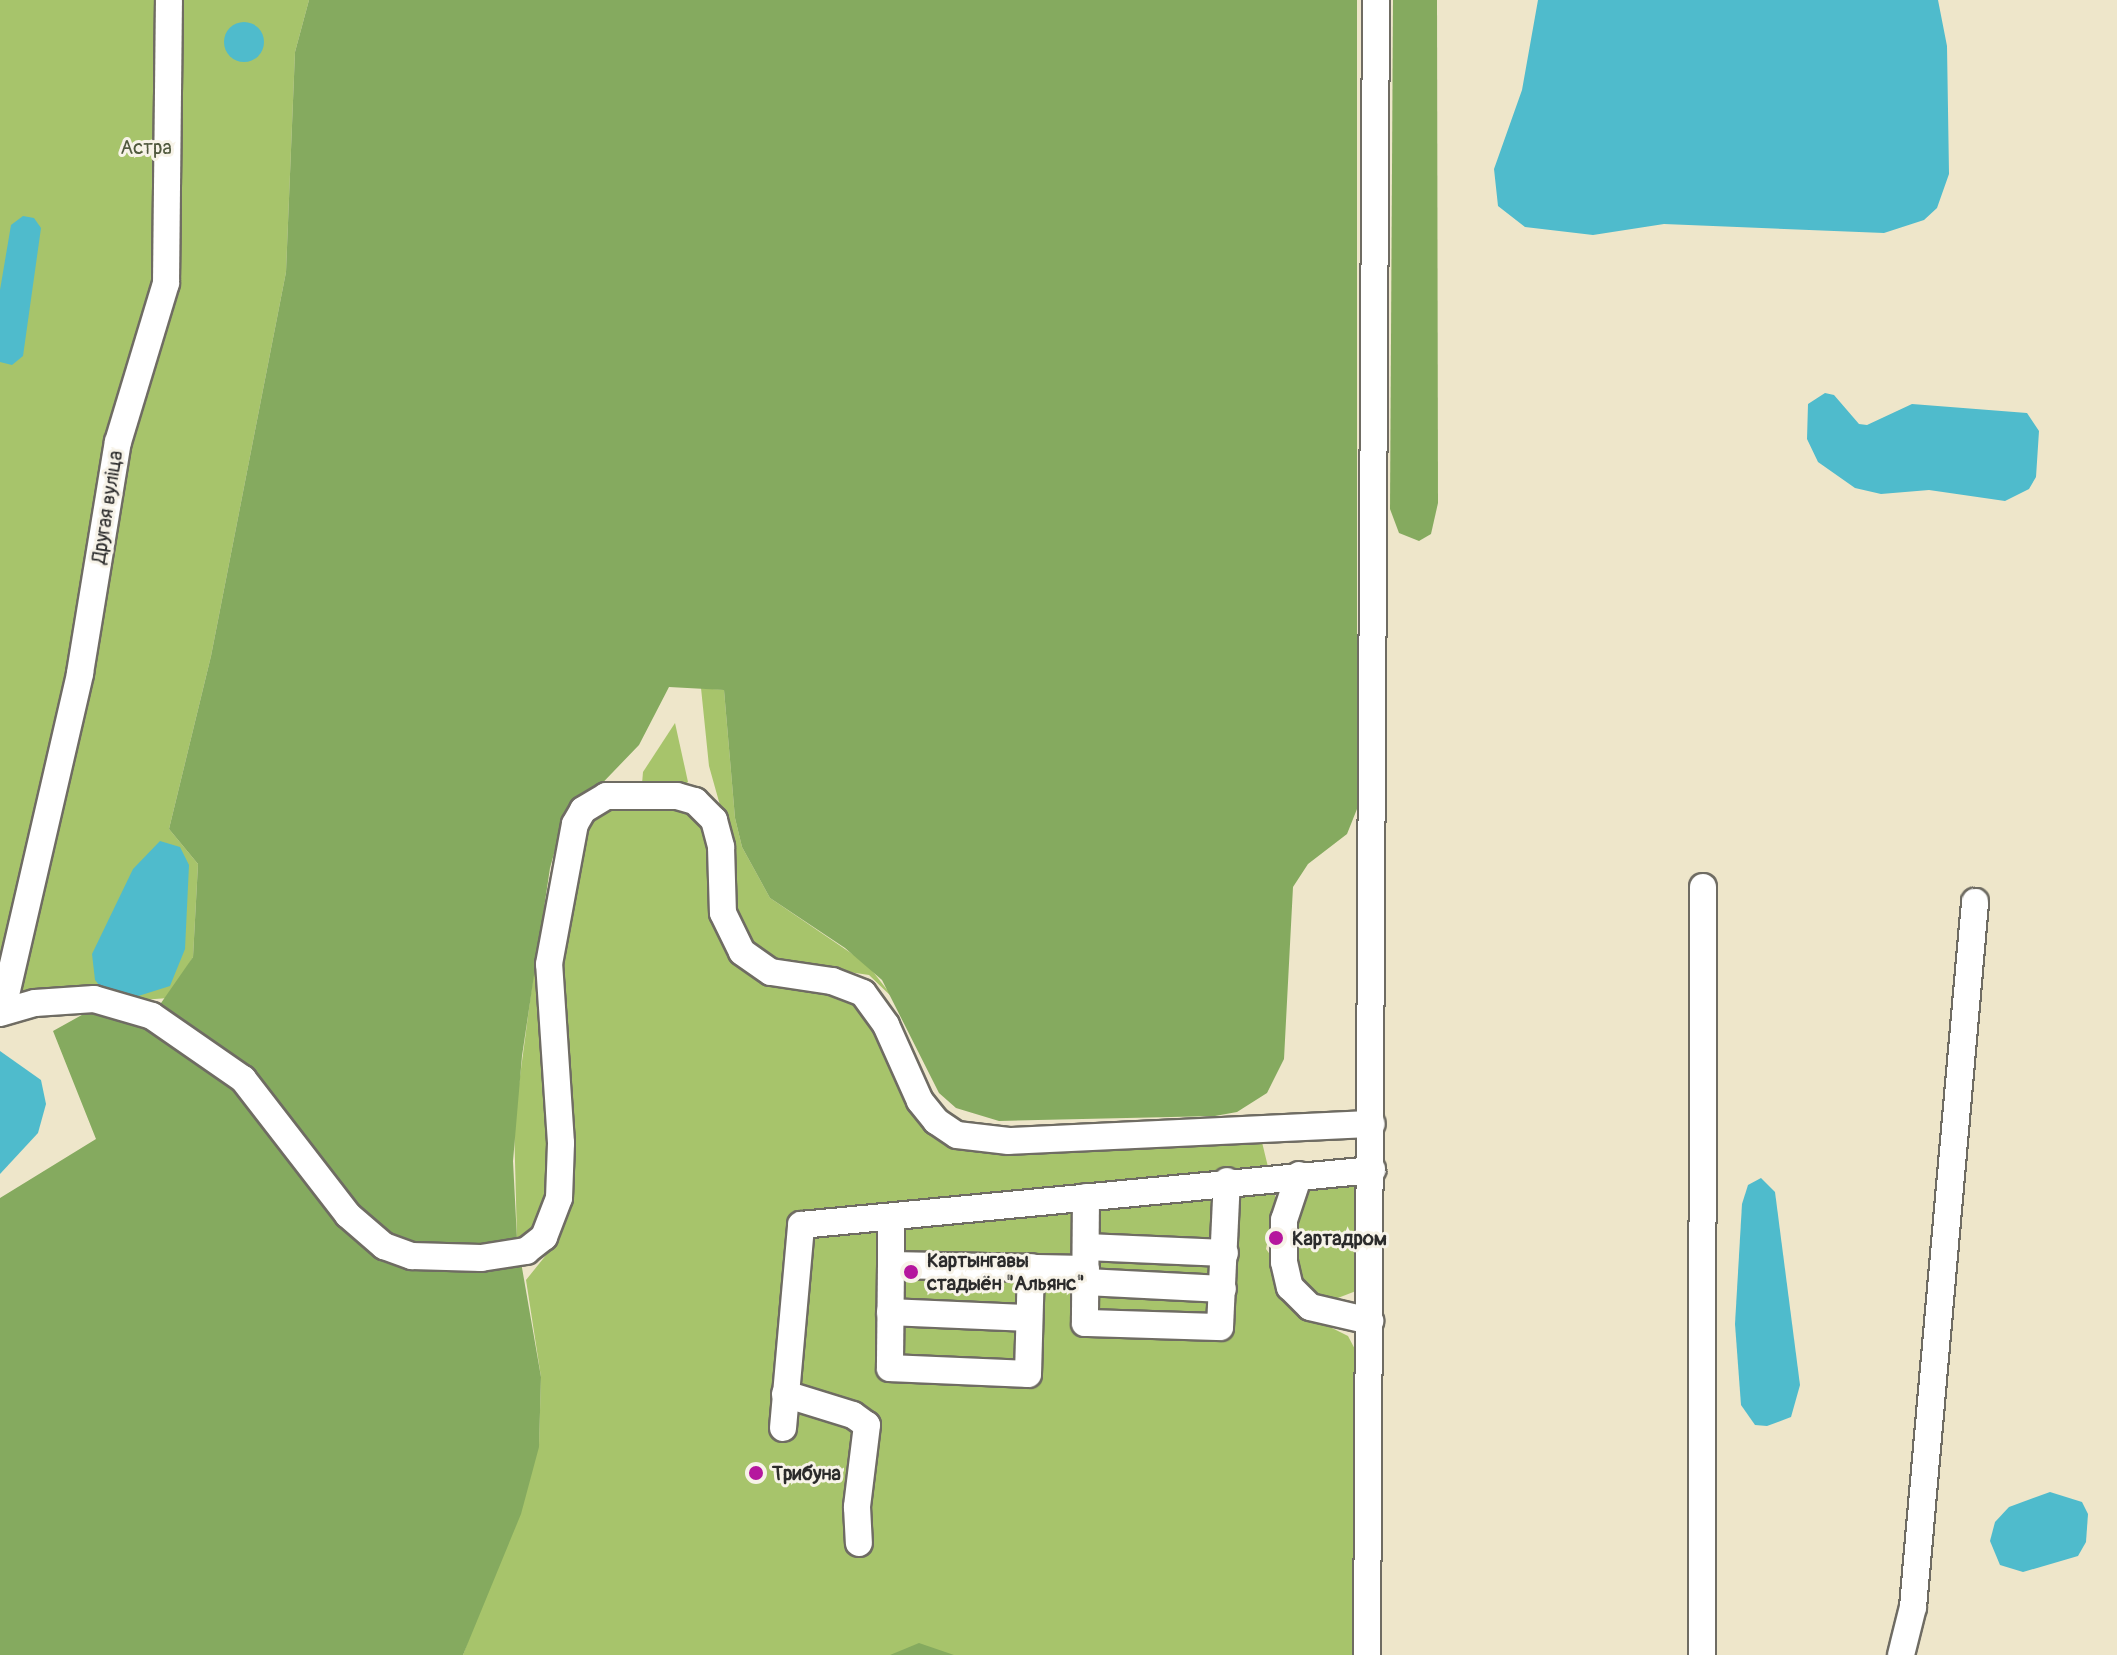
<!DOCTYPE html>
<html>
<head>
<meta charset="utf-8">
<style>
	body { margin:0 }
	#map { position:relative; width:2117px; height:1655px; overflow:hidden; background:#eee6ca; font-family:Pangolin,sans-serif }
	div>[style] { position:absolute }
	[style*='--x'] { left:calc(var(--x)*1px); top:calc(var(--y)*1px); width:calc(var(--w)*1px); rotate:calc(var(--a)*1deg) }
	.green>* { inset:0; background:#a7c46b }
	.forest>* { inset:0; background:#85aa5f }
	.water>* { inset:0; background:#4fbbcc }
	.round { border-radius:50% }
	.roads { filter:drop-shadow(2px 0 #6f6c63) drop-shadow(-2px 0 #6f6c63) drop-shadow(0 2px #6f6c63) drop-shadow(0 -2px #6f6c63) }
	.minor>* { height:26px; margin:-13px; padding:0 13px; transform-origin:13px; border-radius:13px; background:#fff }
	.dots>* { width:22px; height:22px; translate:-50% -50%; box-sizing:border-box; border:4px solid #f7f3e8; border-radius:50% }
	span { translate:-50% -50%; white-space:nowrap; text-align:center; line-height:1.15; -webkit-text-stroke:6px #f7f3e8; paint-order:stroke }
	.park-label { font-size:20px; color:#50593e }
	.street-label { font-size:20px; color:#2b2b2b }
	.poi-label { font-size:20px; color:#2b2b2b; font-weight:700 }
	.left { translate:0 -50%; text-align:left }
</style>
</head>
<body>
<div id="map">
	<div class="green">
		<div style="clip-path:polygon(0 0,309px 0,295px 52px,286px 272px,211px 656px,169px 829px,198px 864px,193px 957px,169px 998px,0 1010px)"></div>
		<div style="clip-path:polygon(701px 688px,724px 690px,735px 818px,742px 847px,770px 898px,867px 964px,895px 1000px,869px 975px,776px 961px,761px 953px,738px 928px,723px 816px,709px 766px)"></div>
		<div style="clip-path:polygon(675px 723px,688px 782px,682px 786px,642px 784px,643px 772px)"></div>
		<div style="clip-path:polygon(670px 803px,705px 814px,728px 951px,740px 968px,774px 986px,849px 996px,883px 1042px,897px 1081px,930px 1131px,1261px 1138px,1276px 1200px,1266px 1249px,1318px 1321px,1348px 1336px,1358px 1355px,1359px 1655px,463px 1655px,539px 1445px,541px 1377px,526px 1280px,555px 1244px,572px 1199px,574px 1149px,560px 961px,582px 833px,602px 807px)"></div>
		<div style="clip-path:polygon(537px 948px,551px 1189px,536px 1227px,517px 1239px,514px 1122px)"></div>
		<div style="clip-path:polygon(1351px 1184px,1357px 1191px,1356px 1291px,1330px 1301px,1312px 1293px,1299px 1277px,1295px 1206px,1302px 1189px)"></div>
	</div>
	<div class="forest">
		<div style="clip-path:polygon(309px 0,1357px 0,1357px 809px,1347px 834px,1308px 864px,1293px 887px,1284px 1059px,1267px 1093px,1237px 1112px,1215px 1116px,999px 1121px,956px 1108px,939px 1093px,882px 980px,845px 948px,770px 898px,742px 847px,735px 818px,724px 690px,669px 687px,639px 745px,562px 825px,550px 868px,522px 1056px,513px 1161px,517px 1239px,541px 1377px,539px 1447px,521px 1514px,463px 1655px,0 1655px,0 1198px,96px 1139px,53px 1031px,98px 1006px,152px 1016px,193px 957px,198px 864px,169px 829px,211px 656px,286px 272px,295px 52px)"></div>
		<div style="clip-path:polygon(1393px 0,1437px 0,1438px 503px,1431px 534px,1419px 541px,1399px 533px,1390px 509px)"></div>
		<div style="clip-path:polygon(919px 1643px,954px 1655px,890px 1655px)"></div>
	</div>
	<div class="water">
		<div style="clip-path:polygon(1538px 0,1938px 0,1947px 46px,1949px 174px,1937px 208px,1924px 220px,1884px 233px,1664px 224px,1593px 235px,1525px 227px,1498px 206px,1494px 169px,1522px 90px)"></div>
		<div class="round" style="left:224px;top:22px;width:40px;height:40px"></div>
		<div style="clip-path:polygon(23px 216px,34px 218px,41px 228px,23px 356px,12px 365px,0 362px,0 290px,11px 225px)"></div>
		<div style="clip-path:polygon(1825px 393px,1834px 395px,1859px 424px,1867px 425px,1912px 404px,2027px 413px,2039px 431px,2036px 477px,2029px 489px,2005px 501px,1929px 490px,1881px 494px,1855px 488px,1818px 462px,1807px 439px,1808px 404px)"></div>
		<div style="clip-path:polygon(160px 841px,180px 847px,189px 865px,185px 949px,170px 986px,132px 998px,103px 990px,95px 980px,92px 954px,133px 869px)"></div>
		<div style="clip-path:polygon(0 1051px,41px 1080px,46px 1104px,38px 1133px,0 1174px)"></div>
		<div style="clip-path:polygon(1761px 1178px,1775px 1192px,1800px 1385px,1791px 1417px,1767px 1426px,1755px 1425px,1741px 1405px,1735px 1324px,1742px 1204px,1748px 1185px)"></div>
		<div style="clip-path:polygon(2050px 1492px,2082px 1502px,2088px 1514px,2086px 1542px,2078px 1556px,2023px 1572px,2000px 1565px,1990px 1541px,1995px 1522px,2009px 1507px)"></div>
	</div>
	<div class="roads">
		<div class="minor">
			<div style="--x:2;--y:1012;--w:348;--a:-77"></div>
			<div style="--x:80;--y:673;--w:234;--a:-80.7"></div>
			<div style="--x:118;--y:442;--w:166;--a:-73.2"></div>
			<div style="--x:166;--y:283;--w:283;--a:-89.4"></div>
			<div style="--x:0;--y:1013;--w:36;--a:-16"></div>
			<div style="--x:35;--y:1003;--w:59;--a:-3.9"></div>
			<div style="--x:94;--y:999;--w:60;--a:16.3"></div>
			<div style="--x:152;--y:1016;--w:111;--a:34.7"></div>
			<div style="--x:243;--y:1079;--w:172;--a:52.3"></div>
			<div style="--x:348;--y:1215;--w:48;--a:40.7"></div>
			<div style="--x:384;--y:1246;--w:30;--a:20"></div>
			<div style="--x:412;--y:1256;--w:69;--a:1.7"></div>
			<div style="--x:481;--y:1258;--w:46;--a:-8.8"></div>
			<div style="--x:526;--y:1251;--w:23;--a:-38"></div>
			<div style="--x:544;--y:1237;--w:42;--a:-69"></div>
			<div style="--x:559;--y:1198;--w:55;--a:-87.9"></div>
			<div style="--x:561;--y:1143;--w:179;--a:-93.8"></div>
			<div style="--x:549;--y:964;--w:142;--a:-79.5"></div>
			<div style="--x:575;--y:824;--w:16;--a:-60"></div>
			<div style="--x:583;--y:810;--w:27;--a:-31"></div>
			<div style="--x:606;--y:796;--w:71;--a:0"></div>
			<div style="--x:677;--y:796;--w:19;--a:16"></div>
			<div style="--x:695;--y:801;--w:27;--a:45"></div>
			<div style="--x:714;--y:820;--w:28;--a:75"></div>
			<div style="--x:721;--y:847;--w:66;--a:88.3"></div>
			<div style="--x:723;--y:913;--w:43;--a:64"></div>
			<div style="--x:742;--y:952;--w:35;--a:35"></div>
			<div style="--x:771;--y:972;--w:62;--a:8.4"></div>
			<div style="--x:832;--y:981;--w:33;--a:21"></div>
			<div style="--x:863;--y:993;--w:39;--a:54"></div>
			<div style="--x:886;--y:1025;--w:83;--a:65.9"></div>
			<div style="--x:920;--y:1101;--w:26;--a:51"></div>
			<div style="--x:936;--y:1121;--w:25;--a:34"></div>
			<div style="--x:957;--y:1135;--w:52;--a:6.6"></div>
			<div style="--x:1009;--y:1141;--w:363;--a:-2.7"></div>
			<div style="--x:1299;--y:1175;--w:47;--a:108.4"></div>
			<div style="--x:1284;--y:1220;--w:42;--a:90"></div>
			<div style="--x:1284;--y:1262;--w:26;--a:77"></div>
			<div style="--x:1290;--y:1287;--w:28;--a:45"></div>
			<div style="--x:1310;--y:1307;--w:62;--a:13.1"></div>
			<div style="--x:1086;--y:1197;--w:126;--a:90.5"></div>
			<div style="--x:1085;--y:1323;--w:135;--a:1.7"></div>
			<div style="--x:1220;--y:1327;--w:146;--a:-87.3"></div>
			<div style="--x:891;--y:1217;--w:48;--a:90"></div>
			<div style="--x:891;--y:1265;--w:195;--a:1.2"></div>
			<div style="--x:1086;--y:1247;--w:139;--a:2.5"></div>
			<div style="--x:891;--y:1265;--w:103;--a:90.6"></div>
			<div style="--x:890;--y:1368;--w:138;--a:2.5"></div>
			<div style="--x:1028;--y:1374;--w:107;--a:-88.4"></div>
			<div style="--x:1086;--y:1282;--w:137;--a:2.9"></div>
			<div style="--x:890;--y:1312;--w:139;--a:2.5"></div>
			<div style="--x:785;--y:1394;--w:71;--a:17.2"></div>
			<div style="--x:853;--y:1415;--w:17;--a:36"></div>
			<div style="--x:867;--y:1425;--w:83;--a:97"></div>
			<div style="--x:857;--y:1507;--w:36;--a:87"></div>
			<div style="--x:783;--y:1428;--w:204;--a:-84.9"></div>
			<div style="--x:801;--y:1225;--w:574;--a:-5.5"></div>
			<div style="--x:1367;--y:1655;--w:1655;--a:-89.69"></div>
			<div style="--x:1702;--y:1655;--w:768;--a:-89.93"></div>
			<div style="--x:1901;--y:1655;--w:49;--a:-76"></div>
			<div style="--x:1913;--y:1607;--w:708;--a:-84.97"></div>
		</div>
	</div>
	<div class="dots">
		<div style="left:1276px;top:1238px;background:#b5179e"></div>
		<div style="left:911px;top:1272px;background:#b5179e"></div>
		<div style="left:756px;top:1473px;background:#b5179e"></div>
	</div>
	<div class="park-label">
		<span style="left:146px;top:147px">Астра</span>
	</div>
	<div class="street-label">
		<span style="left:107px;top:507px;rotate:-81deg">Другая вуліца</span>
	</div>
	<div class="poi-label">
		<span class="left" style="left:1292px;top:1238px">Картадром</span>
		<span class="left" style="left:927px;top:1272px">Картынгавы<br>стадыён "Альянс"</span>
		<span class="left" style="left:772px;top:1473px">Трибуна</span>
	</div>
</div>
</body>
</html>
